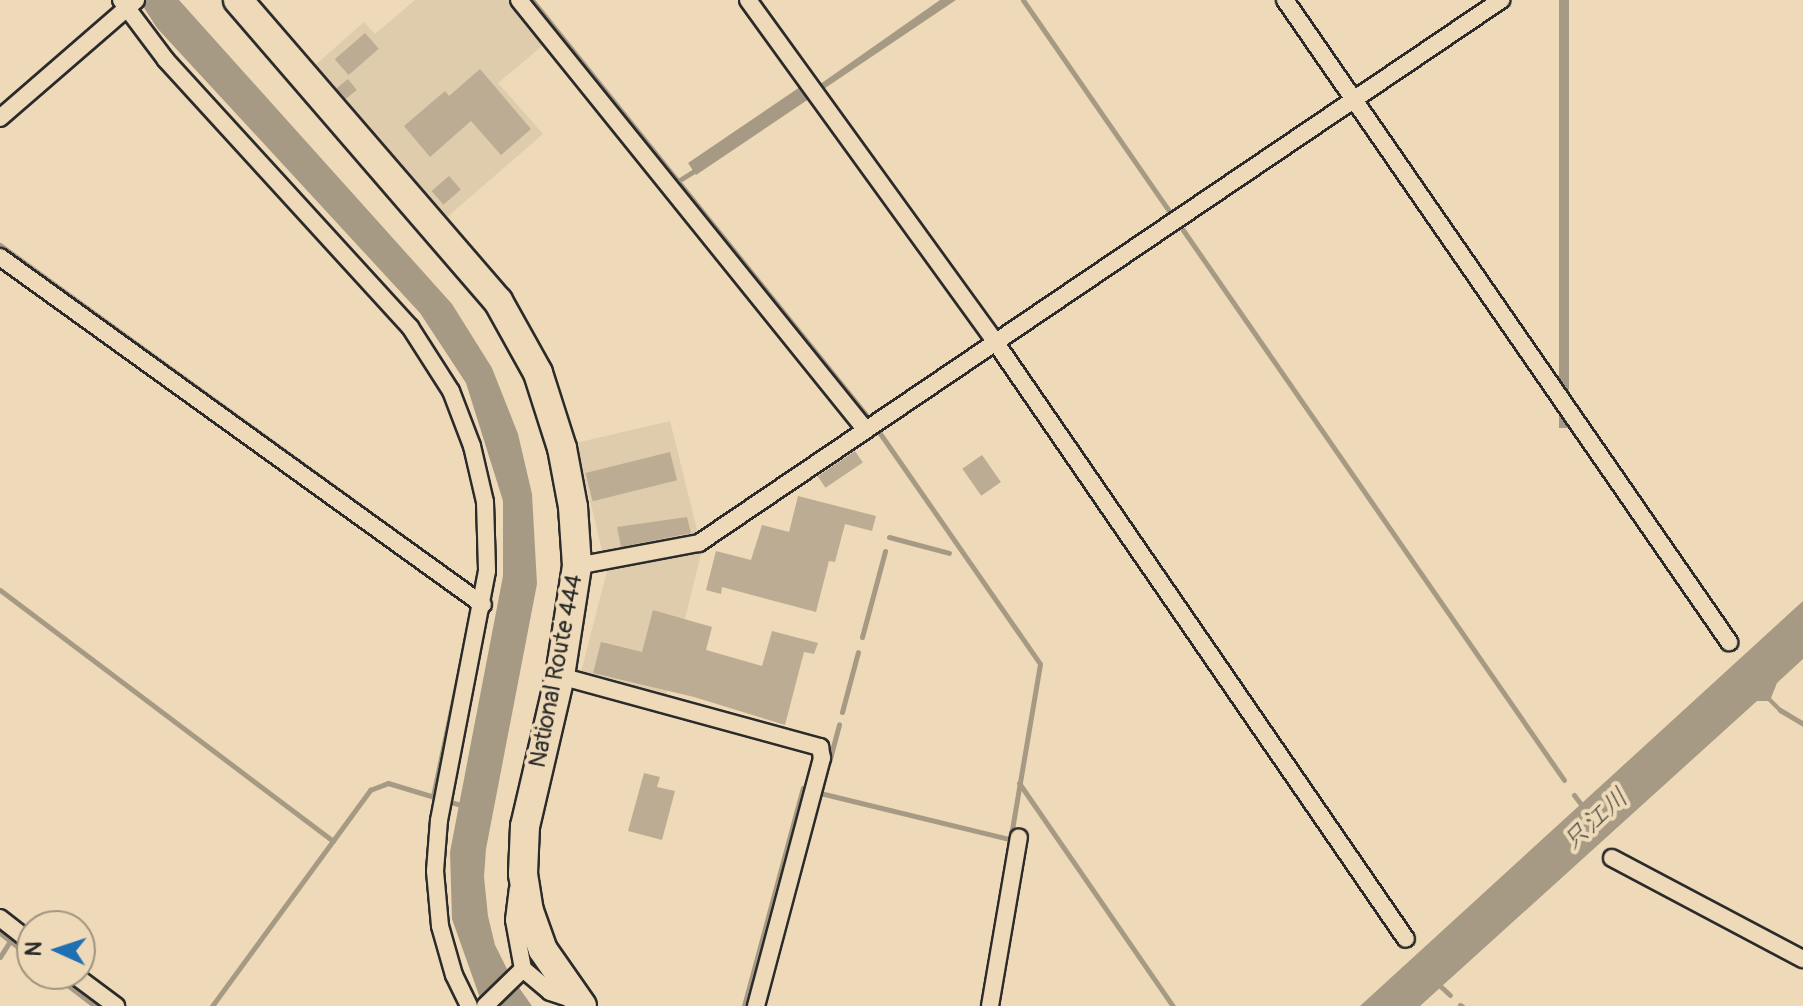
<!DOCTYPE html>
<html>
<head>
<meta charset="utf-8">
<style>
	body { margin:0 }
	#map { position:relative; width:1803px; height:1006px; overflow:hidden; background:#eedab8; font-family:Pangolin,"Klee One",sans-serif }
	div>[style] { position:absolute }
	[style*='--x'] { left:calc(var(--x)*1px); top:calc(var(--y)*1px); width:calc(var(--w)*1px); rotate:calc(var(--a)*1deg) }
	.built>* { inset:0; background:#dfccad }
	.water>* { inset:0; background:#a79a84; transform-origin:0 0 }
	.stream>* { height:5px; margin:-2.5px; padding:0 2.5px; transform-origin:2.5px; border-radius:2.5px; background:#a79a84 }
	.building>* { inset:0; background:#bbac93; transform-origin:0 0 }
	.roads { filter:drop-shadow(2px 0 #2b2b2b) drop-shadow(-2px 0 #2b2b2b) drop-shadow(0 2px #2b2b2b) drop-shadow(0 -2px #2b2b2b) }
	.minor>* { height:16px; margin:-8px; padding:0 8px; transform-origin:8px; border-radius:8px; background:#eedab8 }
	.trunk>* { height:28px; margin:-14px; padding:0 14px; transform-origin:14px; border-radius:14px; background:#eedab8 }
	span { translate:-50% -50%; white-space:nowrap; text-align:center; line-height:1.15; -webkit-text-stroke:8px #eedab8; paint-order:stroke }
	.street-label { font-size:24px; color:#2b2b2b }
	.water-label { font-size:26px; color:#4a4741; font-style:italic }
	.north { position:absolute; left:16px; top:910px; width:80px; height:80px; box-sizing:border-box; background:#eedab8; border:2px solid #a09480; border-radius:50%; rotate:273deg; font-size:22px; font-weight:700; line-height:32px; text-align:center; color:#2b2b2b }
	.north::after { content:''; display:block; margin:auto; width:28px; height:36px; background:#1f6fb2; clip-path:polygon(50% 0,100% 100%,50% 72%,0 100%) }
</style>
</head>
<body>
<div id="map">
	<div class="built">
		<div style="clip-path:polygon(415px 0,513px 0,547px 42px,498px 83px,543px 134px,445px 219px,313px 67px,364px 22px,375px 34px)"></div>
		<div style="clip-path:polygon(670px 421px,702px 550px,665px 699px,580px 676px,607px 571px,576px 443px)"></div>
	</div>
	<div class="water">
		<div style="clip-path:polygon(139px 0,179px 0,452px 304px,492px 368px,518px 434px,532px 494px,537px 584px,486px 849px,484px 877px,488px 916px,495px 945px,510px 975px,532px 1006px,487px 1006px,480px 998px,452px 919px,450px 852px,503px 576px,503px 501px,466px 383px,420px 313px,157px 28px)"></div>
		<div style="clip-path:polygon(940px 0,956px 0,696px 175px,688px 163px,800px 87px,806px 94px)"></div>
		<div style="left:1559px;top:0;width:10px;height:428px"></div>
		<div style="clip-path:polygon(1803px 601px,1803px 659px,1777px 683px,1771px 698px,1784px 711px,1781px 714px,1768px 701px,1757px 701px,1420px 1006px,1360px 1006px)"></div>
	</div>
	<div class="stream">
		<div style="--x:532;--y:0;--w:534;--a:51.16"></div>
		<div style="--x:1023;--y:0;--w:258;--a:55.3"></div>
		<div style="--x:678;--y:181;--w:22;--a:-32"></div>
		<div style="--x:1183;--y:230;--w:669;--a:55.29"></div>
		<div style="--x:0;--y:245;--w:588;--a:35.93"></div>
		<div style="--x:879;--y:432;--w:282;--a:55.2"></div>
		<div style="--x:1040;--y:664;--w:347;--a:99.6"></div>
		<div style="--x:889;--y:537;--w:62;--a:14.9"></div>
		<div style="--x:0;--y:590;--w:417;--a:37"></div>
		<div style="--x:862;--y:637;--w:89;--a:-75"></div>
		<div style="--x:1780;--y:710;--w:27;--a:31"></div>
		<div style="--x:842;--y:712;--w:62;--a:-75.1"></div>
		<div style="--x:829;--y:762;--w:39;--a:-75"></div>
		<div style="--x:1019;--y:783;--w:271;--a:55.4"></div>
		<div style="--x:822;--y:787;--w:6;--a:108"></div>
		<div style="--x:820;--y:793;--w:195;--a:13.7"></div>
		<div style="--x:1574;--y:795;--w:15;--a:53"></div>
		<div style="--x:433;--y:796;--w:191;--a:-78.2"></div>
		<div style="--x:0;--y:933;--w:41;--a:38"></div>
		<div style="--x:0;--y:957;--w:19;--a:-58"></div>
		<div style="--x:53;--y:974;--w:53;--a:37.3"></div>
		<div style="--x:1436;--y:982;--w:19;--a:43"></div>
		<div style="--x:1460;--y:1005;--w:2;--a:27"></div>
		<div style="--x:212;--y:1006;--w:268;--a:-53.8"></div>
		<div style="--x:370;--y:790;--w:19;--a:-21"></div>
		<div style="--x:388;--y:783;--w:79;--a:16.8"></div>
		<div style="--x:744;--y:1006;--w:226;--a:-74.9"></div>
	</div>
	<div class="building">
		<div style="left:365px;top:33px;width:21px;height:40px;rotate:49deg"></div>
		<div style="clip-path:polygon(480px 69px,531px 129px,501px 155px,471px 121px,430px 157px,404px 126px,445px 91px,449px 96px)"></div>
		<div style="left:348px;top:79px;width:14px;height:15px;rotate:51deg"></div>
		<div style="left:449px;top:176px;width:18px;height:23px;rotate:49deg"></div>
		<div style="left:855px;top:451px;width:14px;height:45px;rotate:56deg"></div>
		<div style="left:670px;top:452px;width:29px;height:87px;rotate:76deg"></div>
		<div style="left:982px;top:455px;width:33px;height:24px;rotate:55deg"></div>
		<div style="clip-path:polygon(798px 496px,876px 516px,872px 531px,845px 524px,835px 562px,829px 561px,816px 612px,722px 587px,721px 594px,706px 590px,716px 551px,751px 560px,762px 525px,789px 532px)"></div>
		<div style="clip-path:polygon(687px 517px,691px 533px,621px 547px,617px 527px)"></div>
		<div style="clip-path:polygon(653px 610px,712px 627px,706px 650px,762px 666px,772px 631px,818px 643px,814px 654px,804px 652px,785px 725px,694px 697px,593px 673px,601px 642px,642px 652px)"></div>
		<div style="clip-path:polygon(644px 773px,660px 777px,657px 787px,675px 791px,662px 840px,628px 831px)"></div>
	</div>
	<div class="roads">
		<div class="minor">
			<div style="--x:121;--y:0;--w:75;--a:53.1"></div>
			<div style="--x:166;--y:60;--w:362;--a:47.6"></div>
			<div style="--x:410;--y:327;--w:76;--a:57.4"></div>
			<div style="--x:451;--y:391;--w:59;--a:69.1"></div>
			<div style="--x:472;--y:446;--w:57;--a:76.9"></div>
			<div style="--x:485;--y:502;--w:69;--a:88.3"></div>
			<div style="--x:487;--y:571;--w:254;--a:100.9"></div>
			<div style="--x:439;--y:820;--w:51;--a:94.5"></div>
			<div style="--x:435;--y:871;--w:55;--a:84.8"></div>
			<div style="--x:440;--y:926;--w:51;--a:74.1"></div>
			<div style="--x:454;--y:975;--w:34;--a:64"></div>
			<div style="--x:519;--y:0;--w:551;--a:51.11"></div>
			<div style="--x:748;--y:0;--w:423;--a:54.1"></div>
			<div style="--x:996;--y:343;--w:723;--a:55.48"></div>
			<div style="--x:1285;--y:0;--w:781;--a:55.33"></div>
			<div style="--x:0;--y:118;--w:180;--a:-40.9"></div>
			<div style="--x:0;--y:257;--w:595;--a:35.77"></div>
			<div style="--x:577;--y:566;--w:124;--a:-10.7"></div>
			<div style="--x:699;--y:543;--w:969;--a:-34.1"></div>
			<div style="--x:560;--y:676;--w:270;--a:15.3"></div>
			<div style="--x:820;--y:747;--w:11;--a:80"></div>
			<div style="--x:822;--y:758;--w:257;--a:104.9"></div>
			<div style="--x:1612;--y:858;--w:216;--a:27.9"></div>
			<div style="--x:0;--y:918;--w:41;--a:38"></div>
			<div style="--x:523;--y:969;--w:35;--a:40"></div>
			<div style="--x:550;--y:992;--w:26;--a:18"></div>
			<div style="--x:73;--y:974;--w:54;--a:36.7"></div>
			<div style="--x:485;--y:1006;--w:53;--a:-44.2"></div>
			<div style="--x:523;--y:969;--w:50;--a:-100.4"></div>
			<div style="--x:514;--y:920;--w:31;--a:-83"></div>
			<div style="--x:990;--y:1006;--w:171;--a:-80.3"></div>
		</div>
		<div class="trunk">
			<div style="--x:238;--y:0;--w:398;--a:49.2"></div>
			<div style="--x:498;--y:301;--w:82;--a:60.9"></div>
			<div style="--x:538;--y:373;--w:79;--a:72.3"></div>
			<div style="--x:562;--y:448;--w:60;--a:79.4"></div>
			<div style="--x:573;--y:507;--w:59;--a:86.1"></div>
			<div style="--x:577;--y:566;--w:111;--a:98.8"></div>
			<div style="--x:560;--y:676;--w:154;--a:103.1"></div>
			<div style="--x:525;--y:826;--w:48;--a:92.4"></div>
			<div style="--x:523;--y:874;--w:37;--a:81"></div>
			<div style="--x:529;--y:911;--w:41;--a:70.3"></div>
			<div style="--x:543;--y:950;--w:68;--a:55.1"></div>
		</div>
	</div>
	<div class="street-label">
		<span style="left:556px;top:671px;rotate:-79deg">National Route 444</span>
	</div>
	<div class="water-label">
		<span style="left:1596px;top:820px;rotate:-42deg">只江川</span>
	</div>
	<div class="north">N</div>
</div>
</body>
</html>
